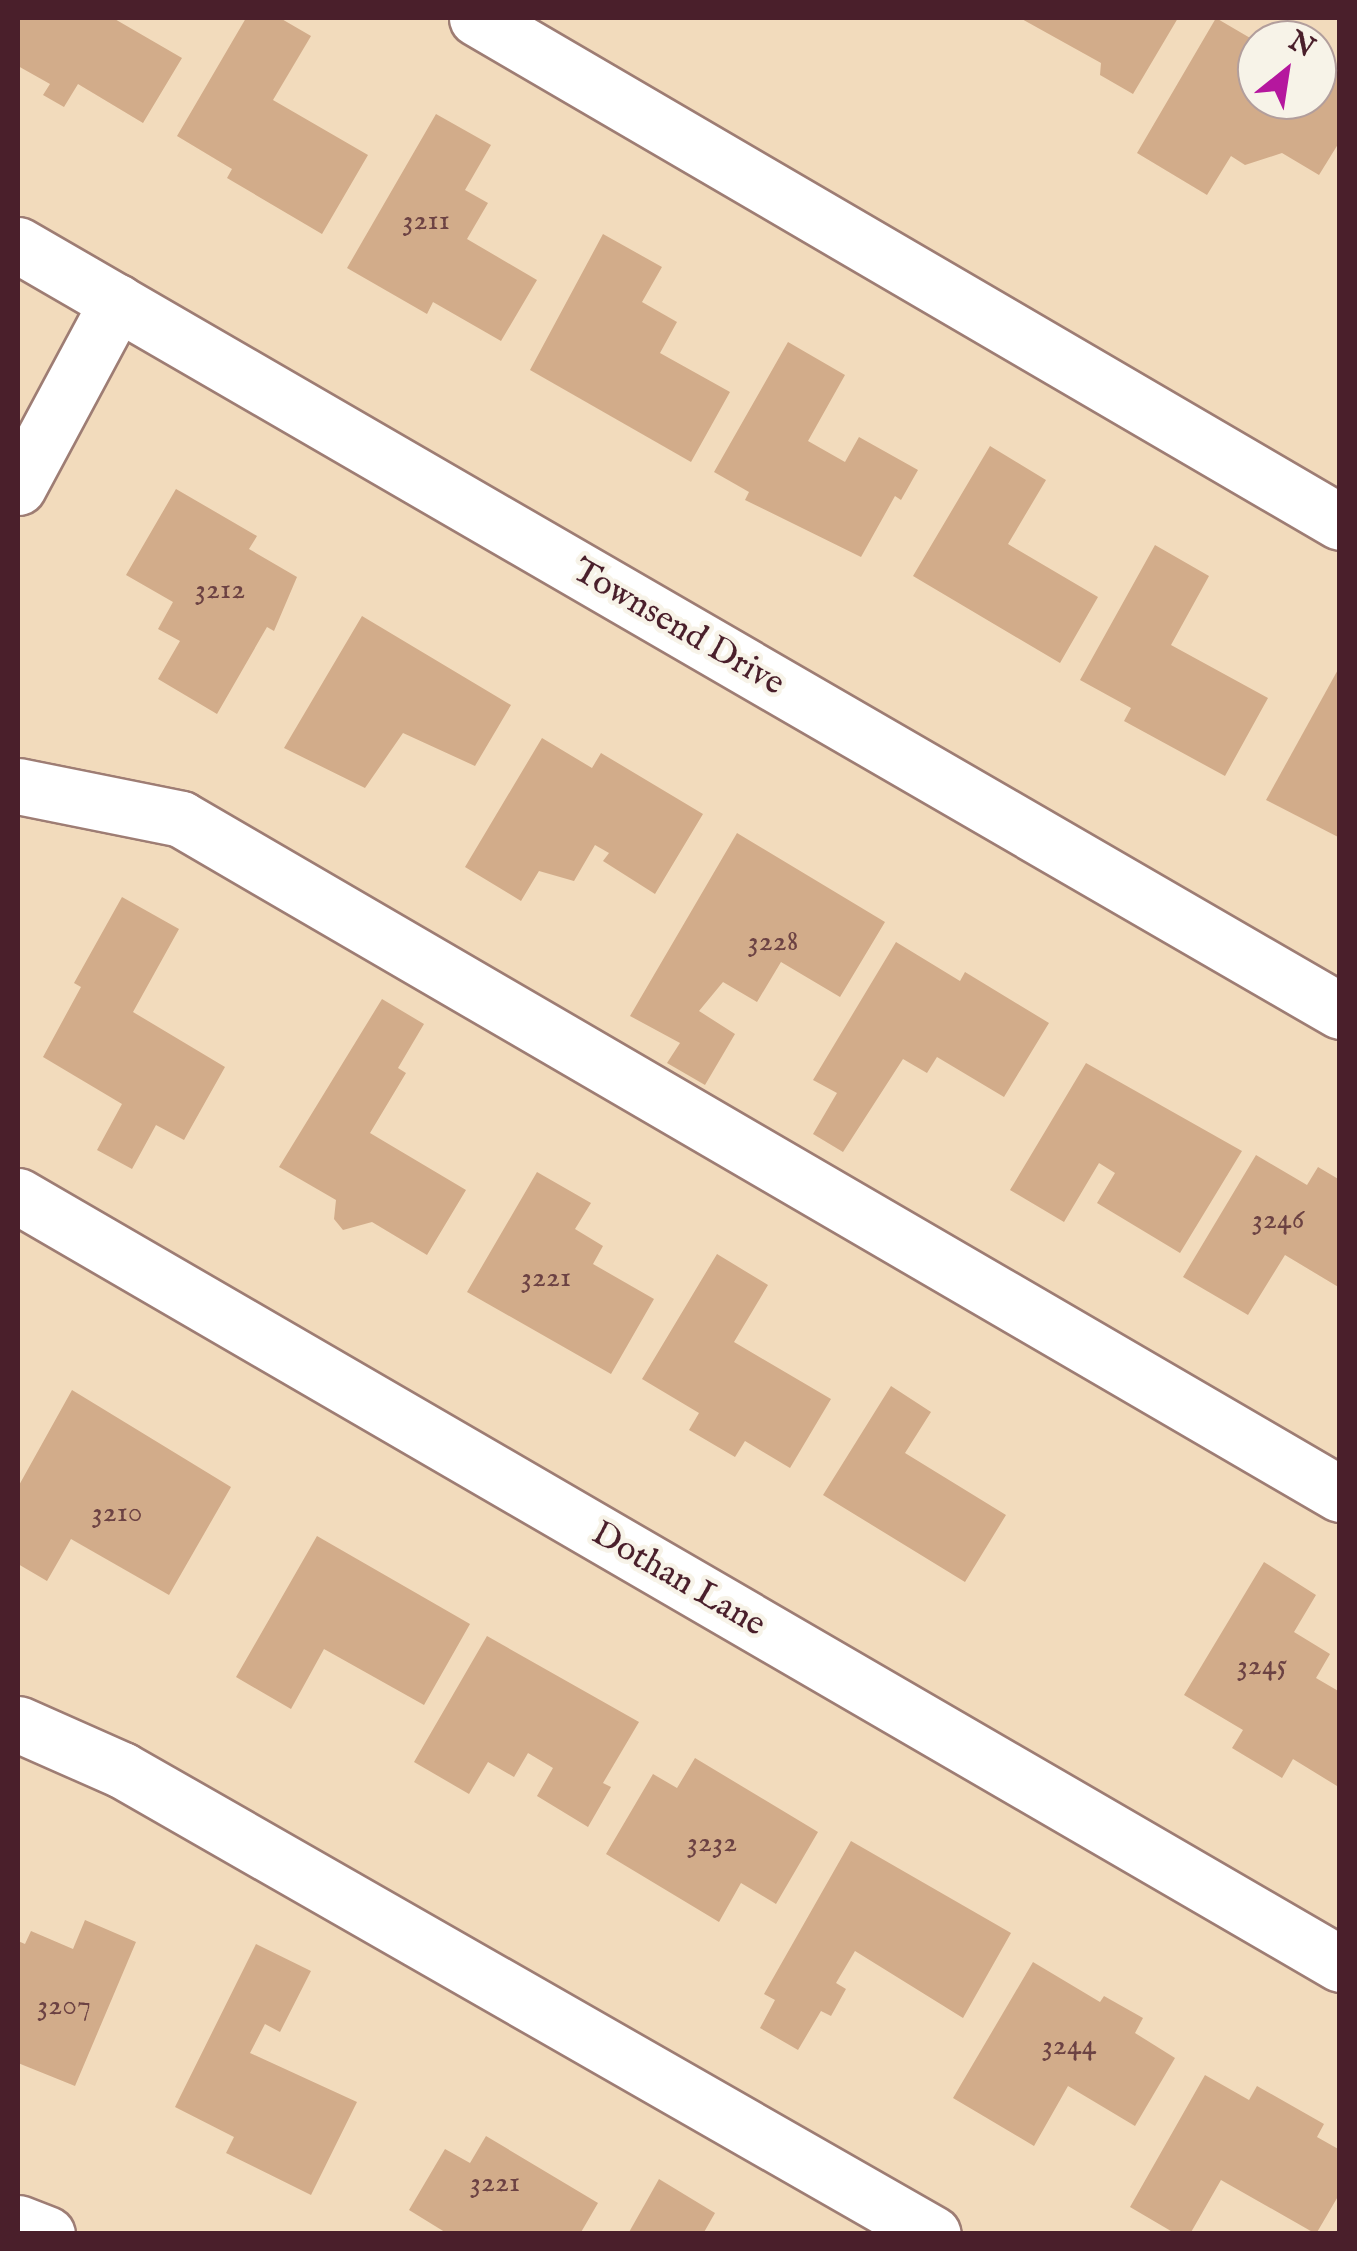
<!DOCTYPE html>
<html>
<head>
<meta charset="utf-8">
<style>
	body { margin:0 }
	#map { position:relative; width:1357px; height:2251px; overflow:hidden; background:#f2dbbc; font-family:"IM FELL English",serif }
	div>[style] { position:absolute }
	[style*='--x'] { left:calc(var(--x)*1px); top:calc(var(--y)*1px); width:calc(var(--w)*1px); rotate:calc(var(--a)*1deg) }
	.building>* { inset:0; background:#d2ac8a }
	.roads { filter:drop-shadow(2px 0 #9e7d74) drop-shadow(-2px 0 #9e7d74) drop-shadow(0 2px #9e7d74) drop-shadow(0 -2px #9e7d74) }
	.minor>* { height:55px; margin:-27.5px; padding:0 27.5px; transform-origin:27.5px; border-radius:27.5px; background:#fff }
	span { translate:-50% -50%; white-space:nowrap; text-align:center; line-height:1.15; -webkit-text-stroke:9px #f7f3e8; paint-order:stroke }
	.number-label { font-size:30px; color:#6c4243 }
	.number-label span { -webkit-text-stroke-width:0 }
	.street-label { font-size:35px; color:#4a1f2b }
	.frame { position:absolute; inset:0; border:20px solid #4a1f2b; pointer-events:none }
	.north { position:absolute; left:1237px; top:20px; width:100px; height:100px; box-sizing:border-box; background:#f7f3e8; border:2px solid #b29e9c; border-radius:50%; rotate:30deg; font-size:28px; font-weight:700; line-height:40px; text-align:center; color:#4a1f2b }
	.north::after { content:''; display:block; margin:auto; width:35px; height:45px; background:#b5179e; clip-path:polygon(50% 0,100% 100%,50% 72%,0 100%) }
</style>
</head>
<body>
<div id="map">
	<div class="building">
		<div style="clip-path:polygon(18px 18px,113px 18px,182px 58px,143px 123px,78px 84px,64px 107px,43px 95px,50px 84px,18px 66px)"></div>
		<div style="clip-path:polygon(246px 18px,280px 18px,311px 36px,273px 100px,368px 155px,322px 234px,227px 178px,232px 169px,177px 136px)"></div>
		<div style="clip-path:polygon(1020px 18px,1178px 18px,1133px 94px,1100px 75px,1101px 63px)"></div>
		<div style="clip-path:polygon(1216px 18px,1257px 42px,1257px 100px,1317px 100px,1317px 58px,1340px 70px,1340px 141px,1319px 175px,1282px 153px,1245px 165px,1231px 156px,1207px 195px,1137px 153px)"></div>
		<div style="clip-path:polygon(436px 114px,491px 145px,465px 190px,488px 203px,467px 239px,537px 280px,501px 341px,433px 302px,427px 314px,347px 268px)"></div>
		<div style="clip-path:polygon(603px 234px,662px 267px,642px 302px,677px 322px,660px 353px,730px 392px,691px 462px,530px 370px)"></div>
		<div style="clip-path:polygon(788px 342px,845px 375px,808px 441px,845px 462px,859px 437px,918px 470px,901px 500px,895px 496px,861px 557px,745px 500px,749px 492px,714px 472px)"></div>
		<div style="clip-path:polygon(990px 446px,1046px 480px,1008px 544px,1098px 597px,1060px 663px,913px 576px)"></div>
		<div style="clip-path:polygon(176px 489px,257px 536px,249px 549px,297px 577px,274px 631px,267px 627px,217px 714px,158px 679px,180px 641px,158px 629px,173px 602px,126px 575px)"></div>
		<div style="clip-path:polygon(1155px 545px,1209px 576px,1171px 645px,1268px 698px,1225px 776px,1124px 721px,1131px 708px,1080px 680px)"></div>
		<div style="clip-path:polygon(362px 616px,511px 705px,475px 766px,403px 733px,365px 788px,284px 748px)"></div>
		<div style="clip-path:polygon(1340px 666px,1340px 838px,1266px 800px)"></div>
		<div style="clip-path:polygon(542px 738px,592px 768px,601px 753px,703px 814px,655px 894px,603px 861px,609px 853px,595px 845px,574px 881px,539px 871px,521px 901px,465px 867px)"></div>
		<div style="clip-path:polygon(737px 833px,885px 922px,840px 997px,781px 962px,757px 1002px,723px 982px,699px 1011px,735px 1034px,705px 1085px,667px 1063px,680px 1043px,630px 1016px)"></div>
		<div style="clip-path:polygon(122px 897px,179px 929px,133px 1012px,225px 1067px,184px 1140px,156px 1125px,132px 1169px,97px 1150px,122px 1104px,43px 1057px,81px 987px,74px 983px)"></div>
		<div style="clip-path:polygon(896px 942px,960px 981px,965px 972px,1049px 1023px,1004px 1097px,937px 1057px,927px 1073px,903px 1059px,843px 1152px,813px 1134px,837px 1093px,813px 1080px)"></div>
		<div style="clip-path:polygon(382px 999px,424px 1024px,398px 1068px,406px 1073px,370px 1133px,466px 1190px,427px 1255px,372px 1222px,343px 1230px,334px 1219px,336px 1200px,279px 1167px)"></div>
		<div style="clip-path:polygon(1086px 1063px,1242px 1151px,1180px 1253px,1097px 1203px,1115px 1173px,1099px 1163px,1064px 1222px,1010px 1190px)"></div>
		<div style="clip-path:polygon(1256px 1155px,1307px 1185px,1318px 1167px,1340px 1180px,1340px 1288px,1285px 1255px,1248px 1315px,1183px 1277px)"></div>
		<div style="clip-path:polygon(537px 1172px,591px 1203px,575px 1229px,603px 1246px,593px 1264px,654px 1299px,611px 1374px,467px 1292px)"></div>
		<div style="clip-path:polygon(717px 1254px,768px 1285px,734px 1342px,831px 1399px,790px 1468px,745px 1441px,735px 1457px,689px 1430px,699px 1413px,642px 1379px)"></div>
		<div style="clip-path:polygon(891px 1386px,931px 1412px,905px 1453px,1006px 1515px,965px 1582px,823px 1495px)"></div>
		<div style="clip-path:polygon(72px 1390px,231px 1487px,169px 1595px,71px 1539px,47px 1581px,18px 1564px,18px 1487px)"></div>
		<div style="clip-path:polygon(317px 1536px,470px 1624px,424px 1705px,324px 1649px,291px 1709px,236px 1677px)"></div>
		<div style="clip-path:polygon(1264px 1562px,1316px 1595px,1294px 1632px,1330px 1654px,1316px 1678px,1340px 1692px,1337px 1786px,1293px 1759px,1282px 1778px,1232px 1748px,1243px 1730px,1184px 1695px)"></div>
		<div style="clip-path:polygon(487px 1636px,639px 1722px,603px 1783px,611px 1787px,588px 1827px,537px 1796px,553px 1768px,528px 1753px,514px 1777px,488px 1762px,469px 1794px,414px 1762px)"></div>
		<div style="clip-path:polygon(695px 1758px,818px 1832px,776px 1904px,741px 1883px,719px 1922px,606px 1854px,653px 1774px,677px 1788px)"></div>
		<div style="clip-path:polygon(851px 1841px,1011px 1933px,963px 2018px,855px 1951px,836px 1983px,846px 1989px,831px 2016px,821px 2011px,798px 2050px,760px 2028px,775px 2000px,764px 1994px)"></div>
		<div style="clip-path:polygon(85px 1920px,136px 1942px,75px 2086px,18px 2063px,18px 1941px,25px 1944px,31px 1931px,73px 1949px)"></div>
		<div style="clip-path:polygon(256px 1944px,311px 1971px,280px 2032px,265px 2024px,250px 2053px,357px 2102px,311px 2195px,226px 2153px,234px 2137px,175px 2107px)"></div>
		<div style="clip-path:polygon(1033px 1962px,1100px 2002px,1104px 1996px,1143px 2018px,1135px 2033px,1175px 2058px,1135px 2126px,1068px 2086px,1034px 2146px,953px 2098px)"></div>
		<div style="clip-path:polygon(1205px 2075px,1249px 2100px,1257px 2086px,1324px 2124px,1317px 2137px,1340px 2150px,1340px 2193px,1316px 2234px,1221px 2180px,1190px 2234px,1176px 2234px,1130px 2207px)"></div>
		<div style="clip-path:polygon(486px 2136px,598px 2203px,580px 2234px,448px 2234px,409px 2210px,445px 2149px,470px 2163px)"></div>
		<div style="clip-path:polygon(659px 2179px,715px 2213px,703px 2234px,628px 2234px)"></div>
	</div>
	<div class="roads">
		<div class="minor">
			<div style="--x:477;--y:18;--w:999;--a:30.29"></div>
			<div style="--x:18;--y:245;--w:1528;--a:30.09"></div>
			<div style="--x:18;--y:487;--w:210;--a:-61.8"></div>
			<div style="--x:18;--y:786;--w:166;--a:11.4"></div>
			<div style="--x:181;--y:819;--w:1341;--a:30.22"></div>
			<div style="--x:18;--y:1196;--w:1529;--a:30.15"></div>
			<div style="--x:18;--y:1724;--w:114;--a:23.9"></div>
			<div style="--x:122;--y:1770;--w:934;--a:29.78"></div>
			<div style="--x:18;--y:2223;--w:31;--a:21"></div>
		</div>
	</div>
	<div class="number-label">
		<span style="left:426px;top:221px">3211</span>
		<span style="left:220px;top:590px">3212</span>
		<span style="left:773px;top:942px">3228</span>
		<span style="left:1278px;top:1220px">3246</span>
		<span style="left:546px;top:1278px">3221</span>
		<span style="left:117px;top:1513px">3210</span>
		<span style="left:1262px;top:1666px">3245</span>
		<span style="left:712px;top:1843px">3232</span>
		<span style="left:64px;top:2006px">3207</span>
		<span style="left:1069px;top:2046px">3244</span>
		<span style="left:495px;top:2183px">3221</span>
	</div>
	<div class="street-label">
		<span style="left:678px;top:628px;rotate:30deg">Townsend Drive</span>
		<span style="left:678px;top:1580px;rotate:30deg">Dothan Lane</span>
	</div>
	<div class="frame"></div>
	<div class="north">N</div>
</div>
</body>
</html>
